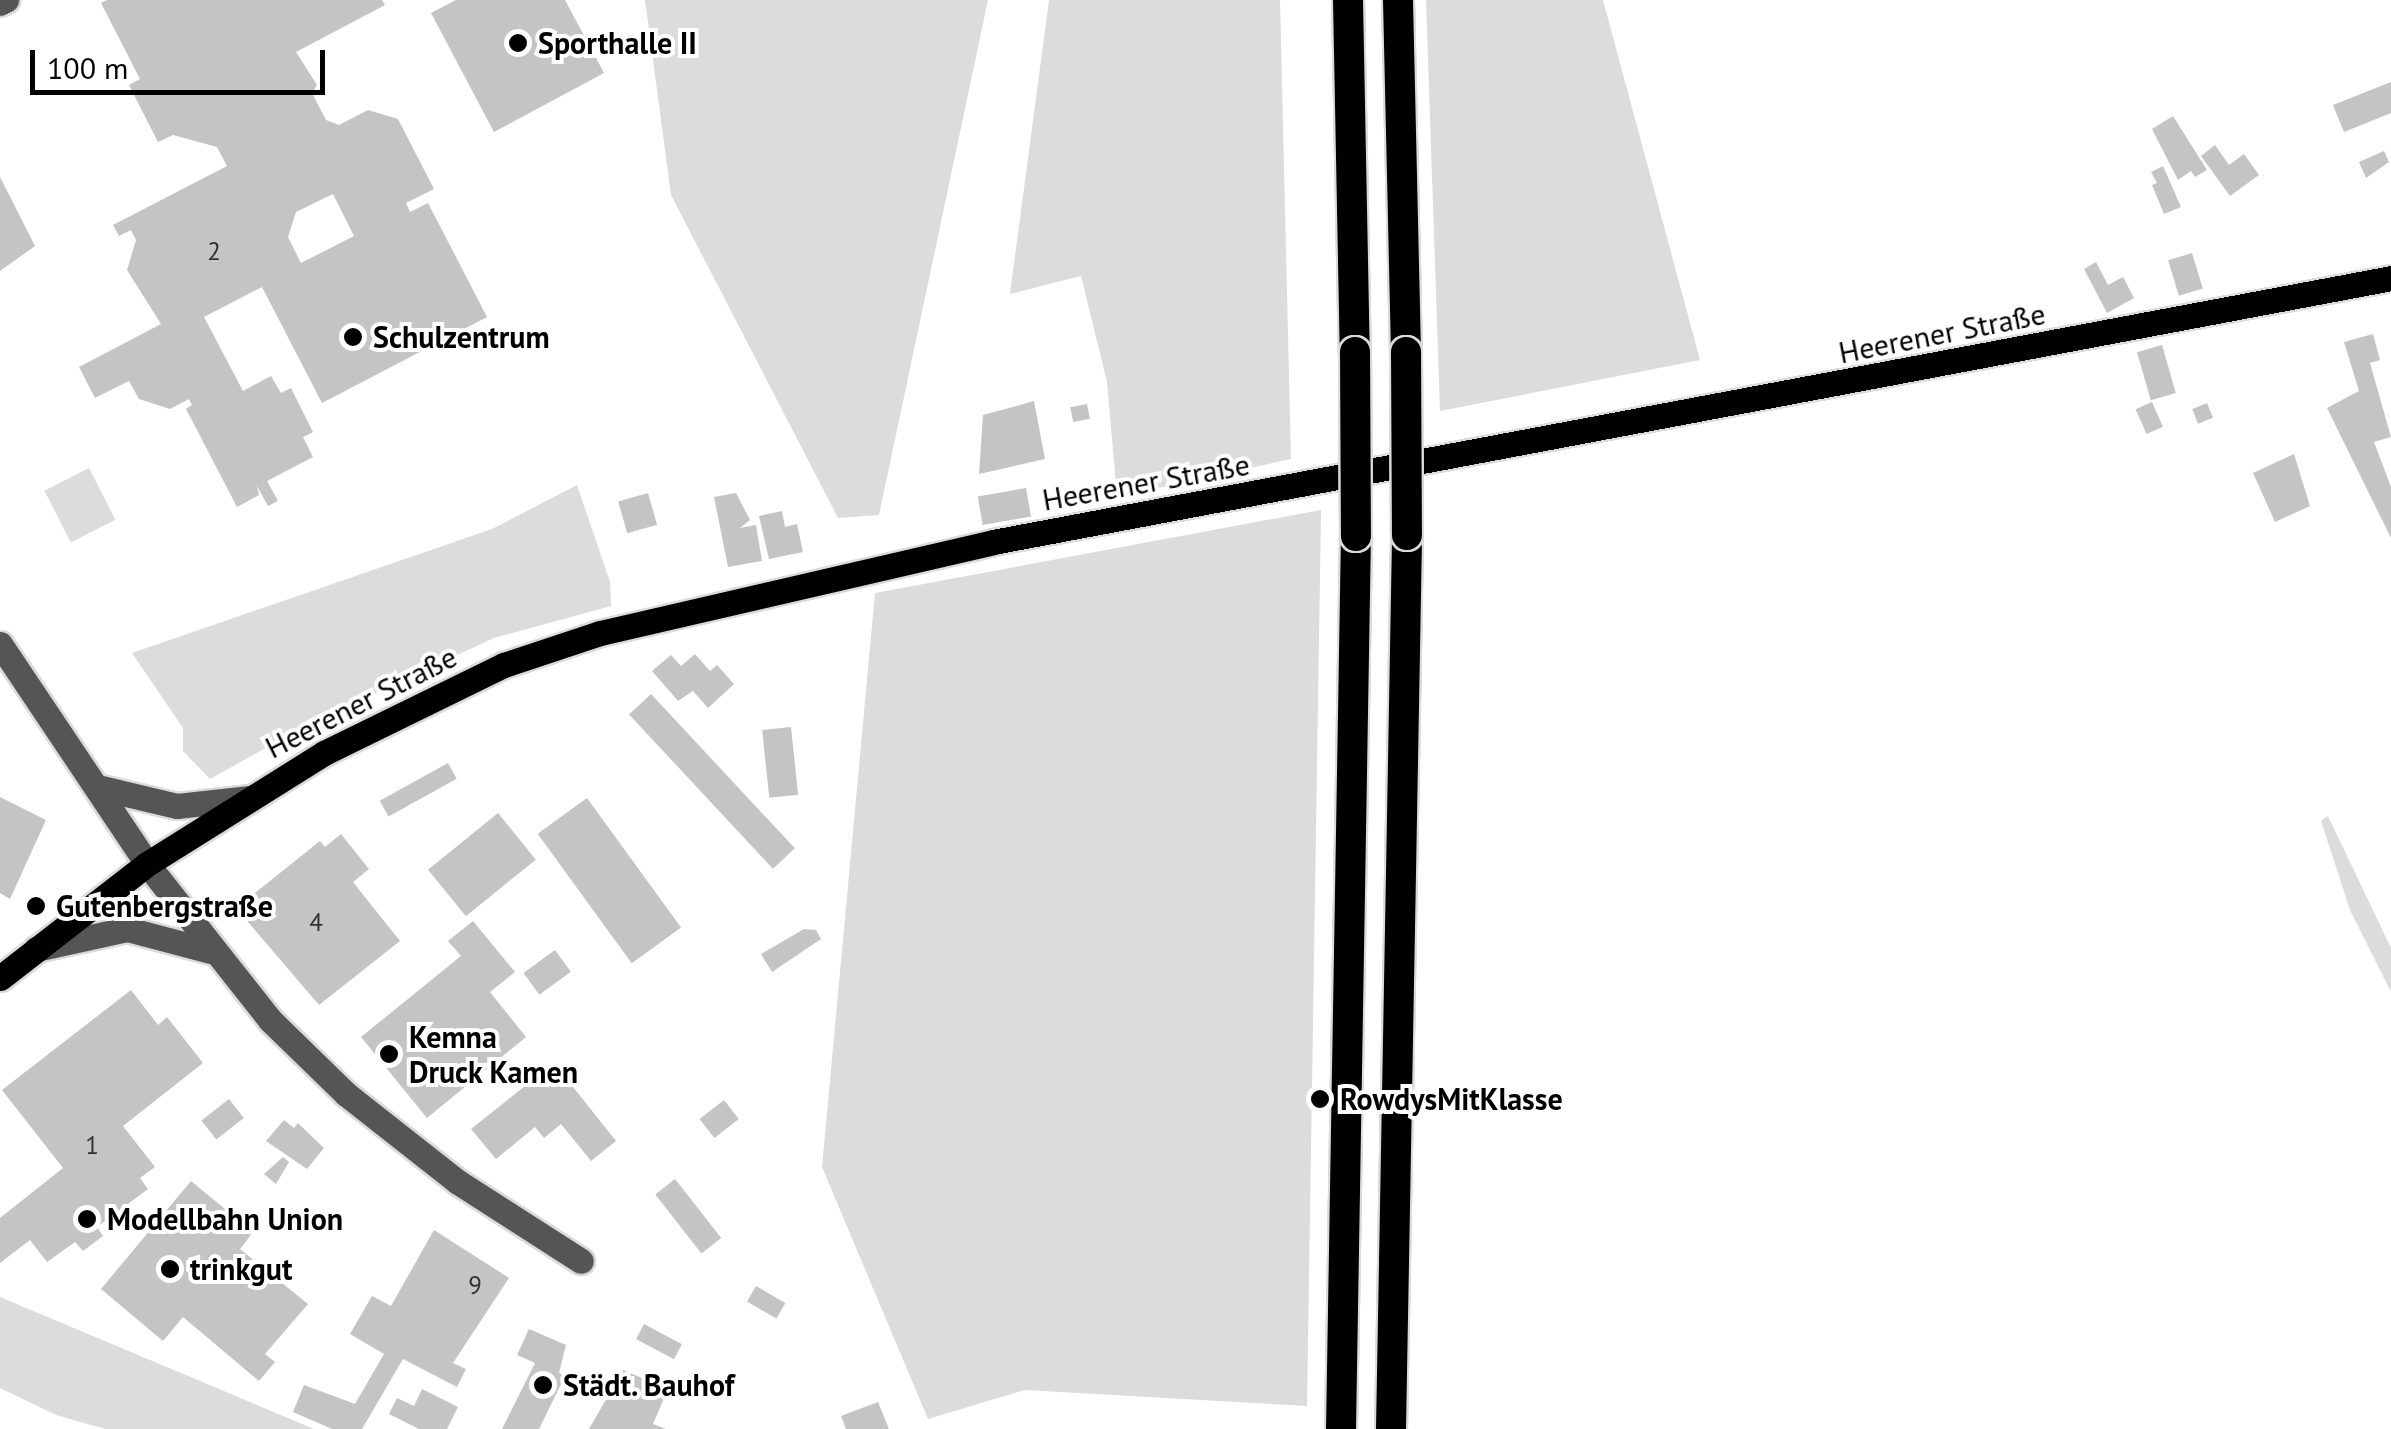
<!DOCTYPE html>
<html>
<head>
<meta charset="utf-8">
<style>
	body { margin:0 }
	#map { position:relative; width:2391px; height:1429px; overflow:hidden; background:#fff; font-family:"PT Sans",sans-serif }
	div>[style] { position:absolute }
	[style*='--x'] { left:calc(var(--x)*1px); top:calc(var(--y)*1px); width:calc(var(--w)*1px); rotate:calc(var(--a)*1deg) }
	.green>* { inset:0; background:#dcdcdc; transform-origin:0 0 }
	.building>* { inset:0; background:#c4c4c4; transform-origin:0 0 }
	.roads { filter:drop-shadow(2px 0 #dbdbdb) drop-shadow(-2px 0 #dbdbdb) drop-shadow(0 2px #dbdbdb) drop-shadow(0 -2px #dbdbdb) }
	.minor>* { height:25px; margin:-12.5px; padding:0 12.5px; transform-origin:12.5px; border-radius:12.5px; background:#555 }
	.major>* { height:25px; margin:-12.5px; padding:0 12.5px; transform-origin:12.5px; border-radius:12.5px; background:#000 }
	.highway>* { height:30px; margin:-15px; padding:0 15px; transform-origin:15px; border-radius:15px; background:#000 }
	.bridges { filter:drop-shadow(2px 0 #dbdbdb) drop-shadow(-2px 0 #dbdbdb) drop-shadow(0 2px #dbdbdb) drop-shadow(0 -2px #dbdbdb) }
	.highway-bridge>* { height:30px; margin:-15px; padding:0 15px; transform-origin:15px; border-radius:15px; background:#000 }
	.dots>* { width:28px; height:28px; translate:-50% -50%; box-sizing:border-box; border:5px solid #fff; border-radius:50% }
	span { translate:-50% -50%; white-space:nowrap; text-align:center; line-height:1.15; -webkit-text-stroke:8px #fff; paint-order:stroke }
	.number-label { font-size:25px; color:#313131 }
	.number-label span { -webkit-text-stroke-width:0 }
	.poi-label { font-size:30px; color:#000; font-weight:700 }
	.left { translate:0 -50%; text-align:left }
	.street-label { font-size:30px; color:#000 }
	.scale { position:absolute; left:30px; top:50px; width:295px; height:45px; box-sizing:border-box; border:5px solid #000; border-top:0; padding-left:12px; font-size:30px; line-height:35px; white-space:nowrap; color:#000; -webkit-text-stroke:8px #fff; paint-order:stroke }
</style>
</head>
<body>
<div id="map">
	<div class="green">
		<div style="clip-path:polygon(645px 0,988px 0,879px 515px,838px 518px,671px 195px)"></div>
		<div style="clip-path:polygon(1049px 0,1280px 0,1291px 459px,1117px 497px,1107px 382px,1081px 276px,1010px 294px)"></div>
		<div style="clip-path:polygon(1426px 0,1603px 0,1700px 360px,1440px 411px)"></div>
		<div style="left:89px;top:468px;width:58px;height:50px;rotate:63deg"></div>
		<div style="clip-path:polygon(577px 485px,610px 582px,611px 606px,494px 638px,309px 724px,210px 779px,183px 751px,183px 728px,132px 653px,492px 529px)"></div>
		<div style="clip-path:polygon(1321px 510px,1307px 1406px,1025px 1390px,928px 1419px,822px 1167px,875px 593px)"></div>
		<div style="clip-path:polygon(2328px 816px,2391px 948px,2391px 992px,2350px 910px,2321px 821px)"></div>
		<div style="clip-path:polygon(0 1297px,314px 1429px,105px 1429px,56px 1415px,0 1388px)"></div>
	</div>
	<div class="building">
		<div style="clip-path:polygon(evenodd,107px 0,382px 0,385px 5px,296px 52px,317px 85px,312px 93px,326px 120px,339px 125px,368px 110px,398px 119px,434px 189px,406px 203px,410px 212px,428px 203px,487px 317px,322px 403px,262px 287px,204px 317px,243px 391px,271px 376px,281px 393px,291px 388px,313px 432px,303px 437px,313px 457px,267px 481px,278px 501px,268px 506px,257px 486px,259px 495px,237px 507px,186px 409px,192px 405px,189px 399px,170px 409px,139px 399px,129px 381px,95px 398px,79px 367px,161px 324px,127px 270px,136px 240px,131px 230px,119px 236px,113px 225px,227px 166px,217px 147px,173px 135px,158px 142px,129px 85px,140px 79px,101px 3px,107px 0,333px 194px,354px 236px,301px 263px,288px 237px,296px 212px,333px 194px)"></div>
		<div style="clip-path:polygon(456px 0,565px 0,604px 73px,494px 132px,431px 13px)"></div>
		<div style="clip-path:polygon(2391px 82px,2391px 113px,2344px 132px,2333px 105px)"></div>
		<div style="clip-path:polygon(2173px 116px,2207px 170px,2195px 177px,2191px 171px,2178px 180px,2152px 129px)"></div>
		<div style="clip-path:polygon(2215px 145px,2229px 165px,2244px 154px,2259px 175px,2230px 196px,2201px 156px)"></div>
		<div style="clip-path:polygon(2384px 151px,2389px 162px,2366px 178px,2359px 162px)"></div>
		<div style="clip-path:polygon(2163px 166px,2181px 207px,2164px 214px,2152px 185px,2157px 183px,2151px 172px)"></div>
		<div style="clip-path:polygon(0 177px,35px 246px,0 271px)"></div>
		<div style="left:2192px;top:253px;width:37px;height:25px;rotate:73deg"></div>
		<div style="clip-path:polygon(2096px 262px,2108px 285px,2123px 277px,2134px 298px,2107px 313px,2084px 269px)"></div>
		<div style="clip-path:polygon(2373px 334px,2380px 360px,2370px 363px,2391px 437px,2374px 442px,2391px 487px,2391px 538px,2327px 408px,2359px 391px,2344px 342px)"></div>
		<div style="left:2162px;top:345px;width:50px;height:26px;rotate:74deg"></div>
		<div style="clip-path:polygon(1034px 401px,1045px 459px,979px 474px,983px 415px)"></div>
		<div style="left:2152px;top:402px;width:27px;height:18px;rotate:66deg"></div>
		<div style="left:2207px;top:403px;width:16px;height:16px;rotate:68deg"></div>
		<div style="left:1087px;top:404px;width:15px;height:17px;rotate:79deg"></div>
		<div style="clip-path:polygon(2294px 454px,2310px 506px,2275px 522px,2253px 473px)"></div>
		<div style="left:1026px;top:488px;width:29px;height:49px;rotate:80deg"></div>
		<div style="left:648px;top:493px;width:33px;height:31px;rotate:74deg"></div>
		<div style="clip-path:polygon(736px 493px,750px 520px,740px 528px,756px 525px,762px 561px,728px 567px,714px 497px)"></div>
		<div style="clip-path:polygon(782px 511px,785px 527px,797px 524px,803px 552px,769px 559px,759px 516px)"></div>
		<div style="clip-path:polygon(695px 654px,710px 671px,717px 665px,734px 684px,708px 708px,693px 691px,678px 701px,652px 671px,671px 655px,681px 666px)"></div>
		<div style="left:651px;top:694px;width:211px;height:30px;rotate:47deg"></div>
		<div style="left:791px;top:727px;width:68px;height:29px;rotate:84deg"></div>
		<div style="left:448px;top:763px;width:18px;height:78px;rotate:61deg"></div>
		<div style="clip-path:polygon(0 797px,46px 820px,10px 899px,0 893px)"></div>
		<div style="left:587px;top:798px;width:160px;height:61px;rotate:54deg"></div>
		<div style="left:498px;top:813px;width:60px;height:90px;rotate:51deg"></div>
		<div style="clip-path:polygon(341px 834px,369px 869px,353px 882px,400px 941px,319px 1005px,236px 908px,320px 841px,325px 847px)"></div>
		<div style="clip-path:polygon(473px 921px,515px 972px,490px 992px,526px 1037px,427px 1118px,361px 1037px,461px 956px,448px 941px)"></div>
		<div style="clip-path:polygon(804px 929px,816px 930px,821px 939px,772px 972px,761px 954px)"></div>
		<div style="left:555px;top:950px;width:27px;height:39px;rotate:54deg"></div>
		<div style="clip-path:polygon(131px 990px,158px 1025px,167px 1017px,203px 1063px,123px 1126px,155px 1167px,140px 1178px,148px 1189px,97px 1227px,103px 1236px,83px 1251px,75px 1242px,47px 1262px,30px 1240px,0 1263px,0 1218px,63px 1168px,2px 1090px)"></div>
		<div style="clip-path:polygon(554px 1063px,616px 1141px,591px 1161px,561px 1124px,544px 1138px,535px 1127px,496px 1159px,471px 1129px)"></div>
		<div style="left:229px;top:1099px;width:24px;height:35px;rotate:52deg"></div>
		<div style="left:724px;top:1100px;width:24px;height:31px;rotate:52deg"></div>
		<div style="clip-path:polygon(284px 1120px,294px 1128px,298px 1123px,324px 1148px,307px 1169px,266px 1141px)"></div>
		<div style="clip-path:polygon(283px 1157px,289px 1162px,276px 1184px,264px 1174px)"></div>
		<div style="left:675px;top:1179px;width:75px;height:25px;rotate:52deg"></div>
		<div style="clip-path:polygon(191px 1181px,253px 1232px,240px 1249px,308px 1304px,265px 1354px,275px 1362px,259px 1381px,183px 1317px,163px 1341px,101px 1289px)"></div>
		<div style="clip-path:polygon(434px 1230px,509px 1278px,453px 1363px,466px 1369px,457px 1387px,403px 1359px,362px 1429px,332px 1429px,293px 1412px,304px 1385px,355px 1404px,384px 1354px,350px 1334px,372px 1296px,391px 1306px)"></div>
		<div style="left:756px;top:1286px;width:34px;height:18px;rotate:30deg"></div>
		<div style="left:644px;top:1324px;width:43px;height:17px;rotate:28deg"></div>
		<div style="clip-path:polygon(529px 1329px,566px 1345px,559px 1373px,565px 1376px,539px 1429px,502px 1429px,535px 1363px,517px 1355px)"></div>
		<div style="clip-path:polygon(623px 1370px,668px 1389px,653px 1424px,666px 1429px,589px 1429px)"></div>
		<div style="clip-path:polygon(422px 1389px,458px 1407px,447px 1429px,419px 1429px,389px 1414px,397px 1398px,414px 1406px)"></div>
		<div style="clip-path:polygon(878px 1402px,889px 1429px,846px 1429px,841px 1416px)"></div>
	</div>
	<div class="roads">
		<div class="minor">
			<div style="--x:0;--y:3;--w:7;--a:-27"></div>
			<div style="--x:0;--y:644;--w:265;--a:56.2"></div>
			<div style="--x:147;--y:864;--w:199;--a:51.7"></div>
			<div style="--x:270;--y:1020;--w:106;--a:44.2"></div>
			<div style="--x:346;--y:1094;--w:142;--a:38.2"></div>
			<div style="--x:458;--y:1182;--w:146;--a:32.7"></div>
			<div style="--x:97;--y:787;--w:82;--a:13.4"></div>
			<div style="--x:177;--y:806;--w:73;--a:-6.3"></div>
			<div style="--x:36;--y:949;--w:93;--a:-12.4"></div>
			<div style="--x:127;--y:929;--w:86;--a:14.8"></div>
		</div>
		<div class="major">
			<div style="--x:0;--y:978;--w:186;--a:-37.8"></div>
			<div style="--x:147;--y:864;--w:209;--a:-32.1"></div>
			<div style="--x:324;--y:753;--w:200;--a:-26.1"></div>
			<div style="--x:504;--y:665;--w:101;--a:-18.4"></div>
			<div style="--x:600;--y:633;--w:403;--a:-13"></div>
			<div style="--x:993;--y:542;--w:1423;--a:-10.69"></div>
		</div>
		<div class="highway">
			<div style="--x:1348;--y:0;--w:352;--a:88.9"></div>
			<div style="--x:1398;--y:0;--w:352;--a:88.7"></div>
			<div style="--x:1341;--y:1429;--w:893;--a:-89.04"></div>
			<div style="--x:1391;--y:1429;--w:894;--a:-88.97"></div>
		</div>
	</div>
	<div class="bridges">
		<div class="highway-bridge">
			<div style="--x:1355;--y:352;--w:184;--a:89.7"></div>
			<div style="--x:1406;--y:352;--w:183;--a:89.7"></div>
		</div>
	</div>
	<div class="dots">
		<div style="left:518px;top:43px;background:#000"></div>
		<div style="left:353px;top:337px;background:#000"></div>
		<div style="left:36px;top:906px;background:#000"></div>
		<div style="left:389px;top:1054px;background:#000"></div>
		<div style="left:1320px;top:1099px;background:#000"></div>
		<div style="left:87px;top:1219px;background:#000"></div>
		<div style="left:170px;top:1269px;background:#000"></div>
		<div style="left:543px;top:1385px;background:#000"></div>
	</div>
	<div class="number-label">
		<span style="left:214px;top:251px">2</span>
		<span style="left:316px;top:922px">4</span>
		<span style="left:92px;top:1145px">1</span>
		<span style="left:475px;top:1285px">9</span>
	</div>
	<div class="poi-label">
		<span class="left" style="left:538px;top:43px">Sporthalle II</span>
		<span class="left" style="left:373px;top:337px">Schulzentrum</span>
		<span class="left" style="left:56px;top:906px">Gutenbergstraße</span>
		<span class="left" style="left:409px;top:1054px">Kemna<br>Druck Kamen</span>
		<span class="left" style="left:1340px;top:1099px">RowdysMitKlasse</span>
		<span class="left" style="left:107px;top:1219px">Modellbahn Union</span>
		<span class="left" style="left:190px;top:1269px">trinkgut</span>
		<span class="left" style="left:563px;top:1385px">Städt. Bauhof</span>
	</div>
	<div class="street-label">
		<span style="left:1942px;top:333px;rotate:-11deg">Heerener Straße</span>
		<span style="left:1146px;top:482px;rotate:-10deg">Heerener Straße</span>
		<span style="left:361px;top:702px;rotate:-27deg">Heerener Straße</span>
	</div>
	<div class="scale">100 m</div>
</div>
</body>
</html>
